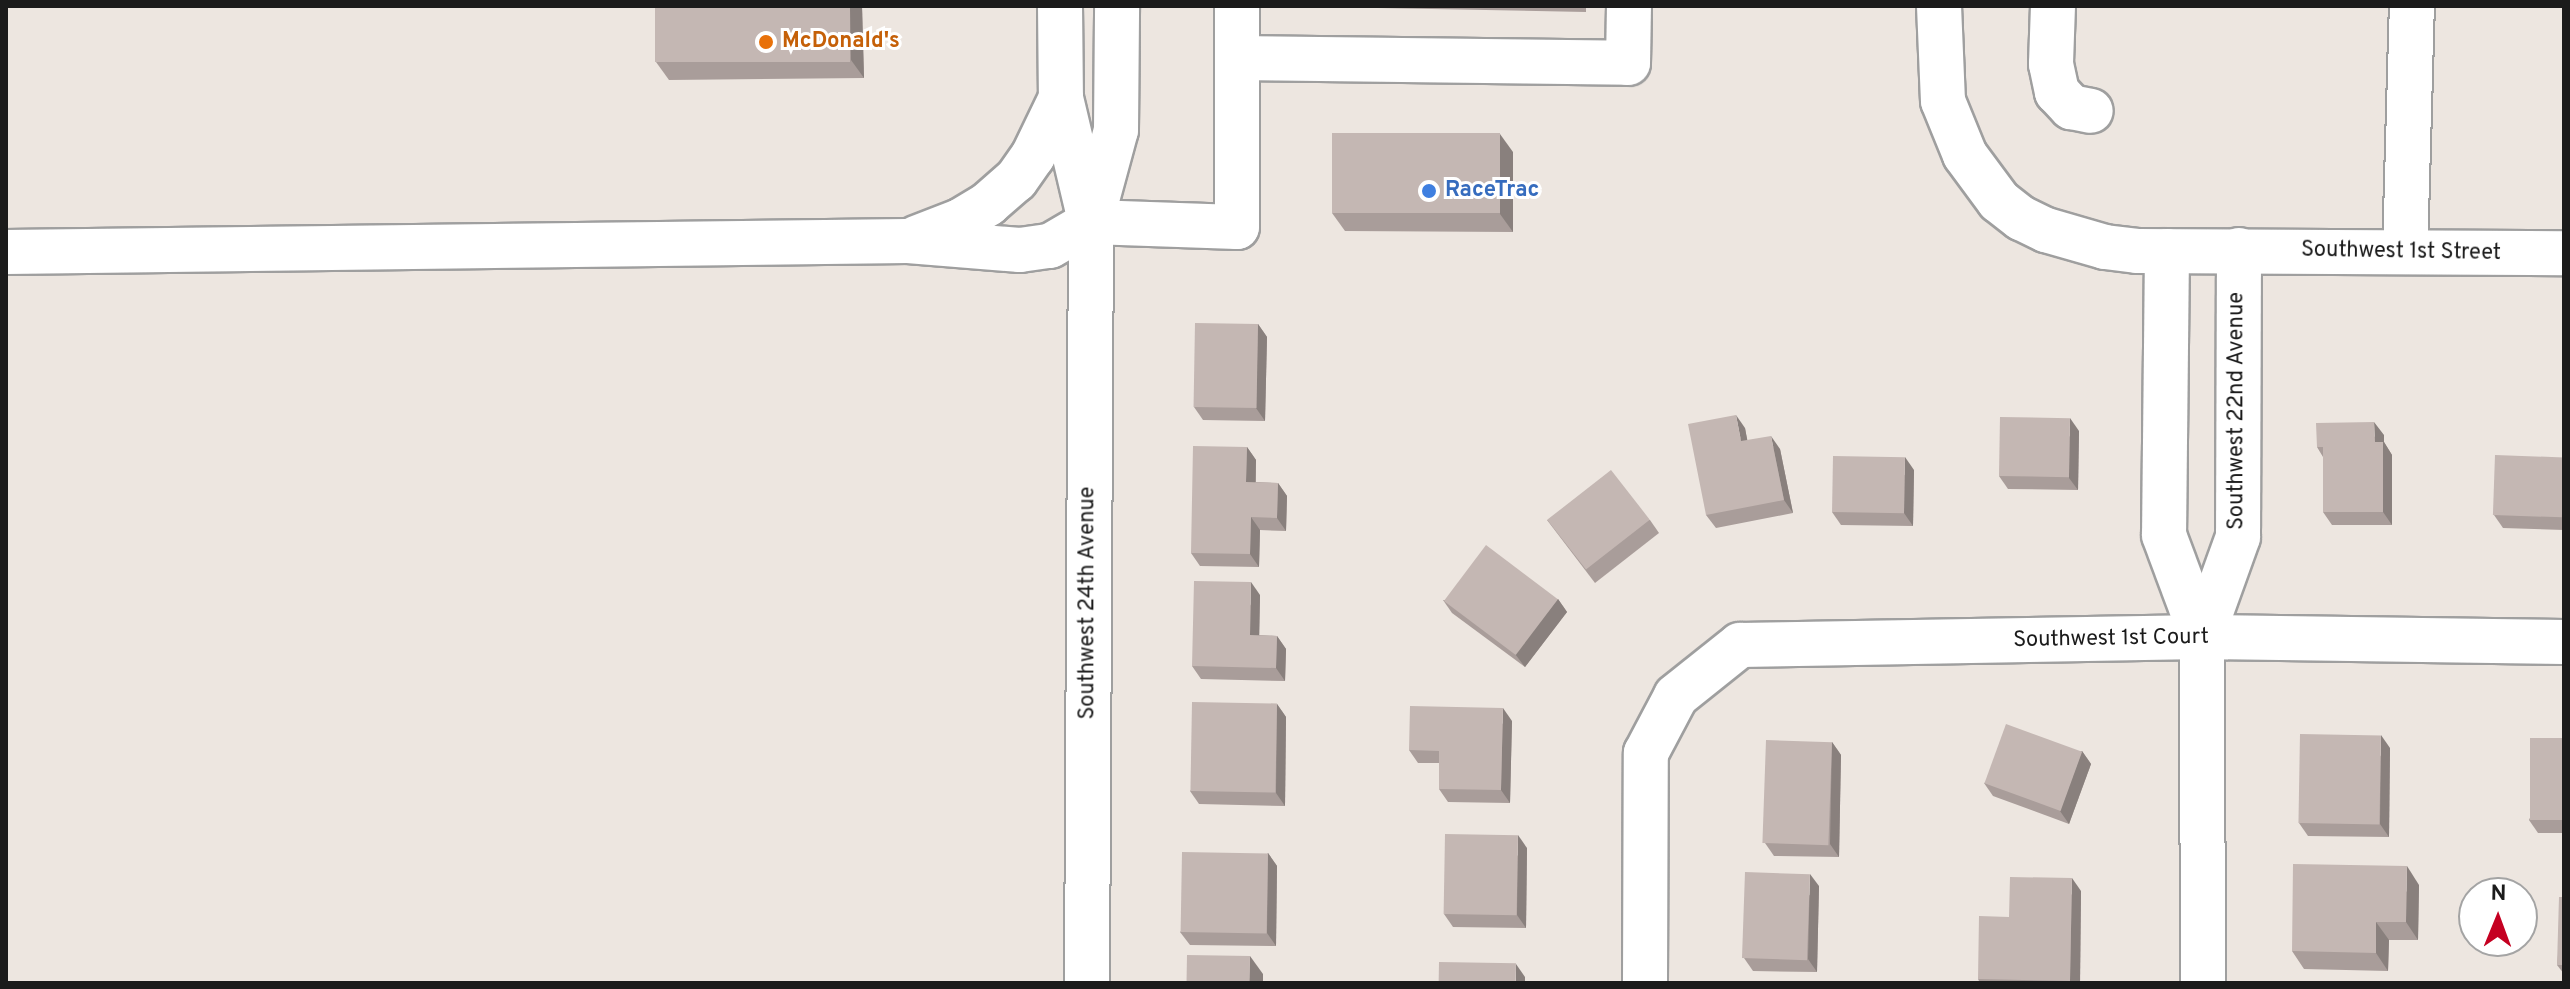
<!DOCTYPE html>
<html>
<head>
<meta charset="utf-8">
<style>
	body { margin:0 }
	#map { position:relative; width:2570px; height:989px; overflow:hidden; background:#ede6e0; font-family:Overpass,sans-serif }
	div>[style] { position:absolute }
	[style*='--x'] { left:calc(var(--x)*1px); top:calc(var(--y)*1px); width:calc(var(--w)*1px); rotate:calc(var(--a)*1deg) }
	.roads { filter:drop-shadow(2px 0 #9f9f9f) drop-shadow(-2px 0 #9f9f9f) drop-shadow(0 2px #9f9f9f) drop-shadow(0 -2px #9f9f9f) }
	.minor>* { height:44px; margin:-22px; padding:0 22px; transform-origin:22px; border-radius:22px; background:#fff }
	.wall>* { inset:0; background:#a99d9a }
	.shaded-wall>* { inset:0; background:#89807d }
	.building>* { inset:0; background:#c4b7b3; transform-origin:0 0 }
	.dots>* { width:22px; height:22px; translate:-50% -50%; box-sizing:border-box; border:4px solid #fff; border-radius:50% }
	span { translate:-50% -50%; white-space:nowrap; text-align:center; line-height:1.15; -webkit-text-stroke:6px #fff; paint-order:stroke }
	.food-label { font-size:22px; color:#c56008; font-weight:700 }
	.left { translate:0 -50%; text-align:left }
	.shop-label { font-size:22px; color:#366cbe; font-weight:700 }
	.street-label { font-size:22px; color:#1b1b1b }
	.frame { position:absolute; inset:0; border:8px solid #1b1b1b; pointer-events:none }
	.north { position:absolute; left:2458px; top:877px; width:80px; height:80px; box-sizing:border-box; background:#fff; border:2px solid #a4a4a4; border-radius:50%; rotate:1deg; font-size:22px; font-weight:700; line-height:32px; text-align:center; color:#1b1b1b }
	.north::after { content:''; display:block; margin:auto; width:28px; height:36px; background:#c50021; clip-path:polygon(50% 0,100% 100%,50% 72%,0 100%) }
</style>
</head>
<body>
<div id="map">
	<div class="roads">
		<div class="minor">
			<div style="--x:1060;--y:6;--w:92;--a:89.4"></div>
			<div style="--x:1061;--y:98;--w:121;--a:76.7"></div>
			<div style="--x:1939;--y:6;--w:95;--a:87.6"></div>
			<div style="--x:1943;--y:101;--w:58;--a:67.8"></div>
			<div style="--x:1965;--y:155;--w:57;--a:53.5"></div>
			<div style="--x:1999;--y:201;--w:28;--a:38"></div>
			<div style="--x:2021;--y:218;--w:28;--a:26"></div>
			<div style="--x:2046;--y:230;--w:61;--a:16.1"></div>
			<div style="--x:2105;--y:247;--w:32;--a:7"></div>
			<div style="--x:2137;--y:251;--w:427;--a:0.3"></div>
			<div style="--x:2053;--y:6;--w:58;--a:92"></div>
			<div style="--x:2051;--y:64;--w:29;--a:78"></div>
			<div style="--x:2057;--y:92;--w:21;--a:47"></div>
			<div style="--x:2071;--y:107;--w:20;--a:11"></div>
			<div style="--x:1238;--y:58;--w:390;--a:0.7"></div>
			<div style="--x:1628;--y:63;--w:57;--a:-89"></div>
			<div style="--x:916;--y:238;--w:47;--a:-21.1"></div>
			<div style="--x:960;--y:221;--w:33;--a:-31"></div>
			<div style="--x:988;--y:204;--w:37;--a:-41"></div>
			<div style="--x:1016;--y:180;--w:29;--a:-55"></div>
			<div style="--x:1033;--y:156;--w:64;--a:-64.2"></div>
			<div style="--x:2167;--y:251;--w:284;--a:90.6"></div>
			<div style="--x:2164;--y:535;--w:109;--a:69.6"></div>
			<div style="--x:6;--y:252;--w:902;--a:-0.7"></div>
			<div style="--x:908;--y:241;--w:112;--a:4.6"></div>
			<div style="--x:1020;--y:250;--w:30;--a:-8"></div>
			<div style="--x:1050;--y:246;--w:48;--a:-30.3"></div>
			<div style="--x:1091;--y:222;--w:146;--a:2"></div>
			<div style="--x:1237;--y:227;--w:221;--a:-90"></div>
			<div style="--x:2405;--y:252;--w:246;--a:-88.4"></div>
			<div style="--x:1087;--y:983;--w:761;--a:-89.7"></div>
			<div style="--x:1091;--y:222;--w:95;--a:-74.8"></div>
			<div style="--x:1116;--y:130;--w:124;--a:-89.5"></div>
			<div style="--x:1645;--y:983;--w:230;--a:-89.8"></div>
			<div style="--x:1646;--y:753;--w:64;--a:-62.2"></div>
			<div style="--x:1676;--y:696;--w:82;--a:-38.6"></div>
			<div style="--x:1740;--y:645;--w:462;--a:-1"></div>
			<div style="--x:2202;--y:637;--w:362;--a:0.8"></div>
			<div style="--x:2203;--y:983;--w:346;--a:-90.2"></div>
			<div style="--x:2202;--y:637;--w:106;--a:-70.2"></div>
			<div style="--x:2238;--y:537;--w:287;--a:-89.8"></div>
		</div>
	</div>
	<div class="wall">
		<div style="clip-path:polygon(655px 6px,862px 6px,864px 78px,669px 80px,656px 62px)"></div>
		<div style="clip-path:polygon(1267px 6px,1586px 6px,1586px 12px)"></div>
		<div style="clip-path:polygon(1513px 152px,1513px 232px,1345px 231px,1332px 213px)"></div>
		<div style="clip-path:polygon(1258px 324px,1267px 337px,1265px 421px,1203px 420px,1194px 407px)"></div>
		<div style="clip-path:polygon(1745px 428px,1747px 440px,1780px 449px,1793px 513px,1716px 528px,1706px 515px)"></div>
		<div style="clip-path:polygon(2079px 431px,2078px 490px,2008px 489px,1999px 476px)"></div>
		<div style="clip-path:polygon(2384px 435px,2384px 442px,2392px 455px,2392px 525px,2332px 525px,2323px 512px,2323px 457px,2317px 447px)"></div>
		<div style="clip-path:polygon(1247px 447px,1256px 460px,1256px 482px,1278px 483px,1287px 496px,1286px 531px,1260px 530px,1259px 567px,1200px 566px,1191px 553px)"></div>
		<div style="clip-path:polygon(2564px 457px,2564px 530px,2503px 528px,2494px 515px)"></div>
		<div style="clip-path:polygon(1914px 470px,1913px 526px,1841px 525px,1832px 512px)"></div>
		<div style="clip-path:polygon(1547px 520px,1650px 520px,1659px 533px,1595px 583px)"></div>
		<div style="clip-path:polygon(1260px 595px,1259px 635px,1277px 636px,1286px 649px,1285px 681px,1201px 679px,1192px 666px)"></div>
		<div style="clip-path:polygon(1558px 599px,1567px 612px,1525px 667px,1452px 613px,1443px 600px)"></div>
		<div style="clip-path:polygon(1277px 704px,1286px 717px,1285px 806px,1199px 804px,1190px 791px)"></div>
		<div style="clip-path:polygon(1512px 721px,1510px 803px,1448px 802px,1439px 789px,1439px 763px,1418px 763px,1409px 750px)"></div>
		<div style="clip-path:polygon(2564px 738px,2564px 833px,2538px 833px,2529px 820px)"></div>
		<div style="clip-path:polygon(1832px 742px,1841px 755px,1839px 857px,1774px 856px,1765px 843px)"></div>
		<div style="clip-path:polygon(2390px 748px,2389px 837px,2308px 836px,2299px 823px)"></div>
		<div style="clip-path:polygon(2082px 751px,2091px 764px,2069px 824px,1993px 796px,1984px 783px)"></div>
		<div style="clip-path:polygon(1527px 848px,1526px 928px,1453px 927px,1444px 914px)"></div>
		<div style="clip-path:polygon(1268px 853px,1277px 866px,1276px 946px,1190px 945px,1180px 932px)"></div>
		<div style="clip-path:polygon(2419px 885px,2418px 940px,2389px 940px,2388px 971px,2304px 969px,2292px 951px)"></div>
		<div style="clip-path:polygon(1819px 886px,1817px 972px,1753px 971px,1744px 958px)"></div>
		<div style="clip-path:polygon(2081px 891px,2080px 983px,1980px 983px,1978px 979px,2009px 917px)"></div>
		<div style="clip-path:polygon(2564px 897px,2564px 974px,2557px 965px)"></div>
	</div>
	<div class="shaded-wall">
		<div style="clip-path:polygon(850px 6px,862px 6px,864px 78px,851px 60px)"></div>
		<div style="clip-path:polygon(1500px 134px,1513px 152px,1513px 232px,1500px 214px)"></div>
		<div style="clip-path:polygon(1258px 324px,1267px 337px,1265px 421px,1256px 408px)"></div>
		<div style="clip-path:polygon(1736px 415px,1745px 428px,1750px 454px,1741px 441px)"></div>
		<div style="clip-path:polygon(2070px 418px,2079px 431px,2078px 490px,2069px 478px)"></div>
		<div style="clip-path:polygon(2374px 422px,2384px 435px,2384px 442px,2392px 455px,2392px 525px,2383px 512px,2375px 442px)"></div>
		<div style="clip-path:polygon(1771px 436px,1780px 449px,1793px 513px,1784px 500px)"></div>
		<div style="clip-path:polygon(1247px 447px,1256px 460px,1255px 495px,1246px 482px)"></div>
		<div style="clip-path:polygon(1905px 457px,1914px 470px,1913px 526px,1904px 513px)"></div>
		<div style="clip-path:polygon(1278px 483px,1287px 496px,1286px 531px,1277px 518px)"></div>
		<div style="clip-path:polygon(1251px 517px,1260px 530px,1259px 567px,1250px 554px)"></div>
		<div style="clip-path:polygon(1251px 582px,1260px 595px,1259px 648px,1250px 635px)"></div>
		<div style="clip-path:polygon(1558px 599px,1567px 612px,1525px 667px,1515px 654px)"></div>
		<div style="clip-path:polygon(1277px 636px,1286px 649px,1285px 681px,1276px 668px)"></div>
		<div style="clip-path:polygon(1277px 704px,1286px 717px,1285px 806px,1276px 793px)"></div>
		<div style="clip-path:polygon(1503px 708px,1512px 721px,1510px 803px,1501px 790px)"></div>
		<div style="clip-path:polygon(2381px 735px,2390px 748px,2389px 837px,2380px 824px)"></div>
		<div style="clip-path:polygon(1832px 742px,1841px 755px,1839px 857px,1830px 844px)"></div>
		<div style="clip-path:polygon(2082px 751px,2091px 764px,2069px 824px,2060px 811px)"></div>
		<div style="clip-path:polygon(1518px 835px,1527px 848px,1526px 928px,1517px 915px)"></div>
		<div style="clip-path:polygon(1268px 853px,1277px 866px,1276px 946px,1267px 933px)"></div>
		<div style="clip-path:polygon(2407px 866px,2419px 885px,2418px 940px,2406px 922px)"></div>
		<div style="clip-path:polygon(1810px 874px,1819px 886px,1817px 972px,1808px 959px)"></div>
		<div style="clip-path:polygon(2072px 878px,2081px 891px,2080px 983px,2072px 983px,2070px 981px)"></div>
		<div style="clip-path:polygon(2376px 922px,2389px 940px,2388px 971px,2376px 953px)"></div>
		<div style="clip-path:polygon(1250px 956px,1263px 974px,1263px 983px,1249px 983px)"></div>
		<div style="clip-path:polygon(1516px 964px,1525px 977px,1525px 983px,1516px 983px)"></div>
	</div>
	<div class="building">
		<div style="left:655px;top:6px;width:195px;height:56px"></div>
		<div style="left:1332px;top:133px;width:168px;height:80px"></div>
		<div style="left:1195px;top:323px;width:63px;height:84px;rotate:1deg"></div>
		<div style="clip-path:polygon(1736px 415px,1741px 441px,1771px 436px,1784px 500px,1706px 515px,1688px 424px)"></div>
		<div style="left:2000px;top:417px;width:70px;height:59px;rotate:1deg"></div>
		<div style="clip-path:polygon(2374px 422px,2375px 442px,2383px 442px,2383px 512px,2323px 512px,2323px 447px,2317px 447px,2316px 423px)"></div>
		<div style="clip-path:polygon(1193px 446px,1247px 447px,1246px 482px,1278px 483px,1277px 518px,1251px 517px,1250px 554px,1191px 553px)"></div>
		<div style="left:2495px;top:455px;width:69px;height:60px;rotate:2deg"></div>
		<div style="left:1833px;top:456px;width:72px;height:56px;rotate:1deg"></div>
		<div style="left:1611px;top:470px;width:63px;height:81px;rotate:52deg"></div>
		<div style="left:1486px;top:545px;width:90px;height:70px;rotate:37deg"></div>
		<div style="clip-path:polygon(1194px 581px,1251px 582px,1250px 635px,1277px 636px,1276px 668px,1192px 666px)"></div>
		<div style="left:1192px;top:702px;width:85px;height:89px;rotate:1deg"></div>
		<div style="clip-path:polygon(1410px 706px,1503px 708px,1501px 790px,1439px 789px,1439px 751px,1409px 750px)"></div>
		<div style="left:2006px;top:724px;width:81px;height:63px;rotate:20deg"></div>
		<div style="left:2300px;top:734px;width:81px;height:89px;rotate:1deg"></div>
		<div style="left:2530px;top:738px;width:34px;height:82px"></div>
		<div style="left:1766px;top:740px;width:66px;height:103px;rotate:2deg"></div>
		<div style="left:1445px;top:834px;width:73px;height:80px;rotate:1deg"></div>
		<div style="left:1182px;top:852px;width:86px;height:80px;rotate:1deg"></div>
		<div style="clip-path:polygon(2293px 864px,2407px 866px,2406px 922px,2376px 922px,2376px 953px,2292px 951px)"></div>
		<div style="left:1745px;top:872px;width:65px;height:86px;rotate:2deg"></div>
		<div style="clip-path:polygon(2010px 877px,2072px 878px,2070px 981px,1978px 979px,1979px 916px,2009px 917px)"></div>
		<div style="clip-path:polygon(2559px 897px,2564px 897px,2564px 965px,2557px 965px)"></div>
		<div style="left:1187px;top:955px;width:63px;height:28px;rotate:1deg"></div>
		<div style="left:1439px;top:962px;width:77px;height:21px;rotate:1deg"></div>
	</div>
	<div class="dots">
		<div style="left:766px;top:42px;background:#e8710a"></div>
		<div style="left:1429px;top:191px;background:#3f7fe0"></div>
	</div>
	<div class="food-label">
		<span class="left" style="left:782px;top:42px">McDonald's</span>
	</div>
	<div class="shop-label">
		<span class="left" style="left:1445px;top:191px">RaceTrac</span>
	</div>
	<div class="street-label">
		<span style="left:2401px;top:252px;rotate:1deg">Southwest 1st Street</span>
		<span style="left:2237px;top:411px;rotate:-90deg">Southwest 22nd Avenue</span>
		<span style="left:1088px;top:603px;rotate:-90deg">Southwest 24th Avenue</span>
		<span style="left:2111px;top:639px;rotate:-1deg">Southwest 1st Court</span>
	</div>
	<div class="frame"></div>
	<div class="north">N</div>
</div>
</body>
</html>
